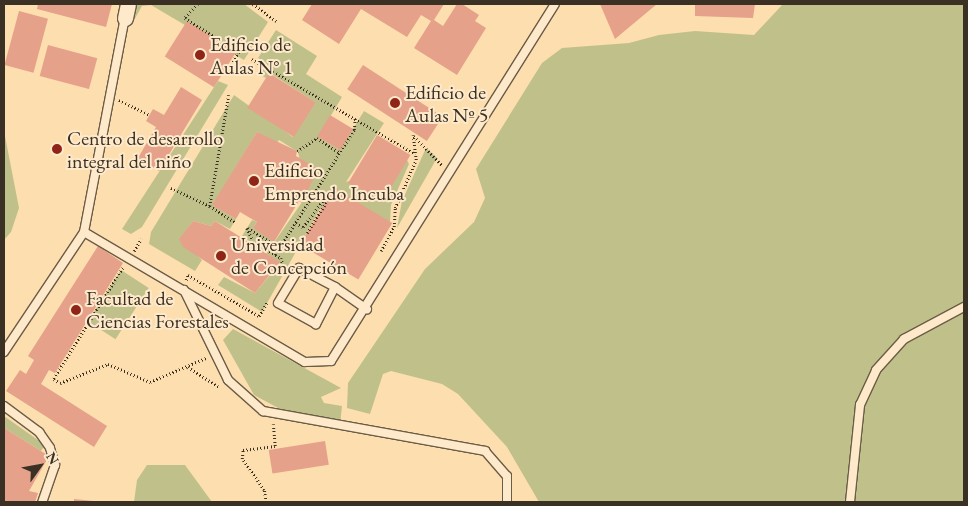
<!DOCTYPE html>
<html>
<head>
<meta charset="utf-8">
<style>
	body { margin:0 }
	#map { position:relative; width:968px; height:506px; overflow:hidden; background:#fddeaf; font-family:"EB Garamond",serif }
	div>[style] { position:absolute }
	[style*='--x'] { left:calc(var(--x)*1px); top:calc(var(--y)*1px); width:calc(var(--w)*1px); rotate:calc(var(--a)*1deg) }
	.green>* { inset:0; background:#c0c18a; transform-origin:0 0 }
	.building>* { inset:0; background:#e5a189; transform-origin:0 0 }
	.path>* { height:2.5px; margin-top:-1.25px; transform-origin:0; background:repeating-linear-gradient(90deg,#3a3023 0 1px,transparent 0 3.5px) }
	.roads { filter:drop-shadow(1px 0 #6b5c46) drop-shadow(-1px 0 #6b5c46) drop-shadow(0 1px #6b5c46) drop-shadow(0 -1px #6b5c46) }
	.service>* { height:8px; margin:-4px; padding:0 4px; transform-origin:4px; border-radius:4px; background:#feeacb }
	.minor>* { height:15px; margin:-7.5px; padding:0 7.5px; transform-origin:7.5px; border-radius:7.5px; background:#feeacb }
	.dots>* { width:14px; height:14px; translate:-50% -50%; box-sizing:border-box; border:2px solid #feeacb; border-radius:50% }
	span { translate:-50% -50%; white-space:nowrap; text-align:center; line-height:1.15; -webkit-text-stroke:4px #feeacb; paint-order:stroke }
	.poi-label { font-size:20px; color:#3a3023 }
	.left { translate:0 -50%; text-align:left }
	.frame { position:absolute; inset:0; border:5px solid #3a3023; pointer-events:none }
	.north { position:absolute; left:15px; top:441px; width:50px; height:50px; -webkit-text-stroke:4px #feeacb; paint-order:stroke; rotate:58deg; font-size:14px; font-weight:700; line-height:20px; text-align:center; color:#3a3023 }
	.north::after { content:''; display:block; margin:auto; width:18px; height:22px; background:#3a3023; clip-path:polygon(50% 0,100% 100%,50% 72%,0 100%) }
</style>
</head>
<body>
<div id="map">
	<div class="green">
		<div style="clip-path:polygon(135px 4px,244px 4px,268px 22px,244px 60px,151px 5px,142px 6px,133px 22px)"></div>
		<div style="clip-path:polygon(783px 4px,964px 4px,964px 502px,539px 502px,507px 447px,458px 394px,442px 384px,391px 371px,383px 374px,370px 414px,347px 408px,348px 383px,425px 269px,474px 222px,485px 198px,476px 169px,542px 63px,562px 48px,629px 43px,659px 35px,695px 31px,754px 35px)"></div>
		<div style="clip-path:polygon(276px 30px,317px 56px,306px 74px,342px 97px,318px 137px,340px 150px,364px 111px,384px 123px,346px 182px,407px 160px,409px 164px,391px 205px,390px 222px,320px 209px,262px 312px,218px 285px,224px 277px,255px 293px,280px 263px,242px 236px,252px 220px,257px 222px,253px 228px,275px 241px,307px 195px,298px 152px,279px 140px,276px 144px,257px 132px,213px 205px,236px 219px,230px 229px,215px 221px,211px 226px,193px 221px,180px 239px,202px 260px,195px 271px,149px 244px,151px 232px,234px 95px,293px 137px,315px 102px,270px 73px,266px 78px,257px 73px,264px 62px,258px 58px)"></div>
		<div style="clip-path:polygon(218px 81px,228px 85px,142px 227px,131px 234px,122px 229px)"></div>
		<div style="clip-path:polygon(4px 131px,19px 208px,11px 232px,4px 240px)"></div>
		<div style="clip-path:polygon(426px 148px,437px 158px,397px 228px,402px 201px)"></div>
		<div style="left:121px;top:270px;width:33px;height:61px;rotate:33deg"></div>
		<div style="clip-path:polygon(233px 329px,341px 388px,321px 397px,324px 403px,342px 406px,340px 425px,293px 416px,254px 395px,223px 340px)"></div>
		<div style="clip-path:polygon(4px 416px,45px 445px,41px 451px,4px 428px)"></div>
		<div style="clip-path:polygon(147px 465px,185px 465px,212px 502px,134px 502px,137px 480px)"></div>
	</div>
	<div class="building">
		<div style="clip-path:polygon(38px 4px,112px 4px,106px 27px,37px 9px)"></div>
		<div style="clip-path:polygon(312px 4px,444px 4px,434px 20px,443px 26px,457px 4px,462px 4px,479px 15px,475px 21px,486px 28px,457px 75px,414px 48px,431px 21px,421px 15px,407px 37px,361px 9px,339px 44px,302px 20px)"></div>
		<div style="clip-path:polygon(600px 4px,657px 4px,615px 39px)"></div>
		<div style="clip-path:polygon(695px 4px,755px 4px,753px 18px,695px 16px)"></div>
		<div style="left:19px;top:11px;width:30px;height:56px;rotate:15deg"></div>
		<div style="left:187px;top:21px;width:58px;height:42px;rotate:32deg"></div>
		<div style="left:48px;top:45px;width:51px;height:32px;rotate:15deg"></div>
		<div style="left:363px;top:65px;width:95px;height:29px;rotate:33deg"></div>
		<div style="left:269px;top:73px;width:55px;height:41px;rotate:32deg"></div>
		<div style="clip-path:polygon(181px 87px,202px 100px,159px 171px,138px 158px,156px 127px,146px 121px,153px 109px,164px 115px)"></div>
		<div style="left:330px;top:115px;width:27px;height:25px;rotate:31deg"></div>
		<div style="clip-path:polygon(257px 132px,297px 151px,296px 156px,318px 169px,302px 203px,299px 201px,274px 242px,253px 228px,257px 222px,240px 212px,236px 219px,212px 205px)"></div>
		<div style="left:377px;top:135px;width:39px;height:56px;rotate:31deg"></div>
		<div style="left:334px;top:188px;width:68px;height:66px;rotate:31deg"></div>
		<div style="clip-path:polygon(193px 221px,211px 226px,215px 221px,280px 262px,255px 293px,183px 247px,179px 239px)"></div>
		<div style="clip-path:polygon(98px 246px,123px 263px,55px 373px,49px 370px,41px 384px,107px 426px,94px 447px,6px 391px,20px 370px,26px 374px,34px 360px,28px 356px)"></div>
		<div style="clip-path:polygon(4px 428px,49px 456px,29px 491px,38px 493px,35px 502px,4px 502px)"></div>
		<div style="left:325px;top:441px;width:24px;height:57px;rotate:81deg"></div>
		<div style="clip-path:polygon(74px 499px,93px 501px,93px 502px,74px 502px)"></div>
	</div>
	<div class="path">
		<div style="--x:198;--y:4;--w:19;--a:133"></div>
		<div style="--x:185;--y:18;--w:64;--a:32.2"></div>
		<div style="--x:239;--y:52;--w:12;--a:121"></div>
		<div style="--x:253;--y:4;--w:29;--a:36"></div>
		<div style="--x:252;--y:59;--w:189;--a:30.2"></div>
		<div style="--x:229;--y:95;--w:113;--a:99.7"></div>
		<div style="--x:210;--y:206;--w:30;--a:33"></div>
		<div style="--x:119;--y:100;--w:34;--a:26"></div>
		<div style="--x:414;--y:136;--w:40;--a:46"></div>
		<div style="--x:297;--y:151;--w:24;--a:-33"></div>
		<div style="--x:317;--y:138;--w:27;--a:33"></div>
		<div style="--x:171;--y:188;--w:43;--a:24.8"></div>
		<div style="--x:296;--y:223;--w:8;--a:30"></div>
		<div style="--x:303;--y:227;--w:34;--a:-53"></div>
		<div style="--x:247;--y:228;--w:17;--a:65"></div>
		<div style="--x:254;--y:243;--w:31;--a:29"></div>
		<div style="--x:281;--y:258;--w:14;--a:73"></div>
		<div style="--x:248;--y:228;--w:38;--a:32"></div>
		<div style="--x:307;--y:233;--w:36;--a:-58"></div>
		<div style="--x:134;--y:251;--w:14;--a:-60"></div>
		<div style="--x:381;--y:251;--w:27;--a:-62"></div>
		<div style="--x:394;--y:227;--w:19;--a:-87"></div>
		<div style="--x:395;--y:208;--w:52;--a:-66.4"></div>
		<div style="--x:416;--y:160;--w:25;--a:-97"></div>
		<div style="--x:275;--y:255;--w:148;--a:-57.7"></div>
		<div style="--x:354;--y:130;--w:12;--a:-85"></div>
		<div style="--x:123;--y:268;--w:131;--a:121.9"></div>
		<div style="--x:54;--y:379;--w:7;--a:34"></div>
		<div style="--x:60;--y:383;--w:52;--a:-21.6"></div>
		<div style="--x:108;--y:364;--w:46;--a:23.2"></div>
		<div style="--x:150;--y:382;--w:61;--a:-23.2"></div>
		<div style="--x:186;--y:280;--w:5;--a:-68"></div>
		<div style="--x:188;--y:275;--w:82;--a:30"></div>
		<div style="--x:259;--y:316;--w:16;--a:-60"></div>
		<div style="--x:188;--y:367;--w:37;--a:33"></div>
		<div style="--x:266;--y:502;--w:12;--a:-99"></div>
		<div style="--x:264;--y:490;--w:38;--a:-125"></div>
		<div style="--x:242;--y:459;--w:9;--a:-84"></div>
		<div style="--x:243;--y:450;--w:32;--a:-7"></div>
		<div style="--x:275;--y:446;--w:22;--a:-95"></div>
	</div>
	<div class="roads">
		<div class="service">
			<div style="--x:84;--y:232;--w:256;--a:30.5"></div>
			<div style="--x:305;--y:362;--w:26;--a:-2"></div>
			<div style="--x:331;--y:361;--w:421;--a:-57.9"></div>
			<div style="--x:335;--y:287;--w:42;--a:117.2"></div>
			<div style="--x:316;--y:324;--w:43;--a:-151.1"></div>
			<div style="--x:278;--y:303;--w:41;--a:-59"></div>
			<div style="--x:299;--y:268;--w:41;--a:27.8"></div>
			<div style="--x:335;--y:287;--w:39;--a:35"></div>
			<div style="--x:184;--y:290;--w:100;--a:63.9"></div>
			<div style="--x:228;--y:380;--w:47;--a:41.5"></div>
			<div style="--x:263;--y:411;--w:226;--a:10.2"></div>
			<div style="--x:485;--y:451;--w:33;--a:49"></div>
			<div style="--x:507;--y:476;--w:26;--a:90"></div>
			<div style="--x:4;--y:352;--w:144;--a:-56.3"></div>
			<div style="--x:84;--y:232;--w:218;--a:-79.2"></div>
			<div style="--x:4;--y:406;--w:44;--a:36.6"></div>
			<div style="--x:39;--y:432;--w:19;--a:55"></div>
			<div style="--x:50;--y:448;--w:18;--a:74"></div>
			<div style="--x:55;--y:465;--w:39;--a:109"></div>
			<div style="--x:850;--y:502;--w:98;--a:-84.1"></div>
			<div style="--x:860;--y:405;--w:38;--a:-65"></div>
			<div style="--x:876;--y:370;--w:42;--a:-47.9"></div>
			<div style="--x:904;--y:339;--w:68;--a:-28.1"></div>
		</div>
		<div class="minor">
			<div style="--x:125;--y:18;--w:14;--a:-78"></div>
		</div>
	</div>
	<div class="dots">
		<div style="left:200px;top:55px;background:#8f2418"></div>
		<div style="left:395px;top:103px;background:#8f2418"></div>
		<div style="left:57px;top:149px;background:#8f2418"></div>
		<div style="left:254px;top:181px;background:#8f2418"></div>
		<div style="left:221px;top:256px;background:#8f2418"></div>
		<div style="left:76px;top:310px;background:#8f2418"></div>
	</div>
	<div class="poi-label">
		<span class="left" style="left:210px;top:56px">Edificio de<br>Aulas N° 1</span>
		<span class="left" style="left:405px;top:104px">Edificio de<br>Aulas Nº 5</span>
		<span class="left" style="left:67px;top:150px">Centro de desarrollo<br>integral del niño</span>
		<span class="left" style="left:264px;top:182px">Edificio<br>Emprendo Incuba</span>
		<span class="left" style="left:231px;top:256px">Universidad<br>de Concepción</span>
		<span class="left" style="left:86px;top:310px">Facultad de<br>Ciencias Forestales</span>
	</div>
	<div class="frame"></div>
	<div class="north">N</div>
</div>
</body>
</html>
